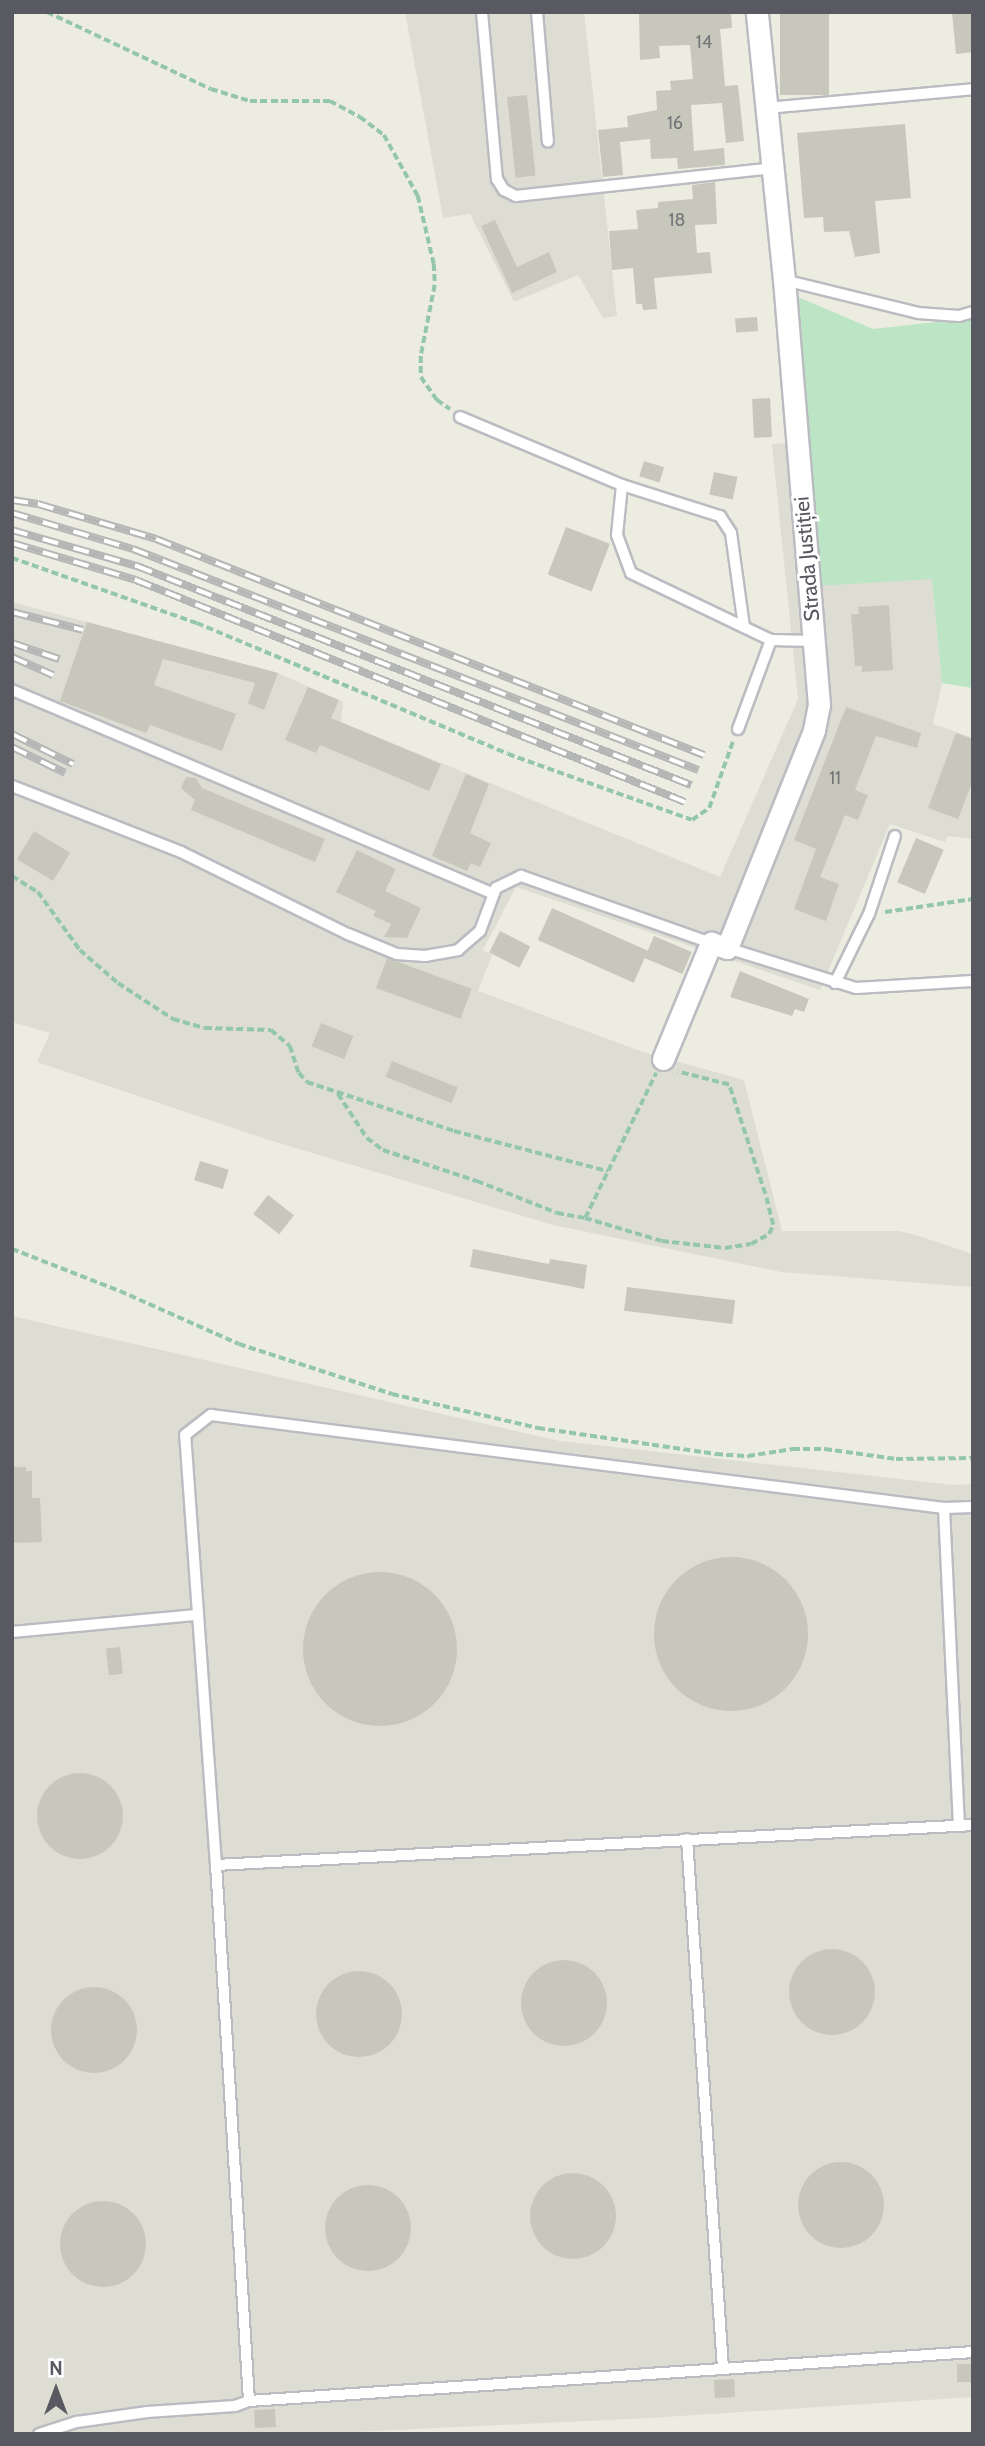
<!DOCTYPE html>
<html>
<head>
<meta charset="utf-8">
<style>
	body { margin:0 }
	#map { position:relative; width:985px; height:2446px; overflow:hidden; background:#ecece0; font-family:Cabin,sans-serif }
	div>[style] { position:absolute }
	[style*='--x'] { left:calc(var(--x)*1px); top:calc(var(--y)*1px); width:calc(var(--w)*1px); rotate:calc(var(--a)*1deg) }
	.industrial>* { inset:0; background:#ddddd4 }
	.green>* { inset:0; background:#bbe5c5 }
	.building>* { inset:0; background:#c7c7bc; transform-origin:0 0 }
	.round { border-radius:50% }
	.path>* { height:3.5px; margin-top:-1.75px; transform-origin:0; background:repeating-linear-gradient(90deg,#94c6ae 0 7px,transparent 0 10.5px) }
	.roads { filter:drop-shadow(2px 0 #bbbbc2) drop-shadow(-2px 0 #bbbbc2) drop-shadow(0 2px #bbbbc2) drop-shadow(0 -2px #bbbbc2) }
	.service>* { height:10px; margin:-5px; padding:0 5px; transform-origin:5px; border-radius:5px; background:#fff }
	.minor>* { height:21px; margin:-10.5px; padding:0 10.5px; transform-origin:10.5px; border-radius:10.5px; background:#fff }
	.rail>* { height:8px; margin-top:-4px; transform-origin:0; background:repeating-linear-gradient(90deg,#fff 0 16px,#b5b6b6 0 32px); box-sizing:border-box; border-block:2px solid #b5b6b6 }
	span { translate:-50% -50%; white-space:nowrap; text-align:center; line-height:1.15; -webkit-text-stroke:5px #fff; paint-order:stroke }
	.number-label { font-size:18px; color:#747578 }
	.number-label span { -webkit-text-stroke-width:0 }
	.street-label { font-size:21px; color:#595a61 }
	.frame { position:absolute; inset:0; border:14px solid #595a61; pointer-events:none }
	.north { position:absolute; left:21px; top:2355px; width:70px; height:70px; -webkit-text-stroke:5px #fff; paint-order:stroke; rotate:0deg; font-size:19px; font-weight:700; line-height:28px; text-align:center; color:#595a61 }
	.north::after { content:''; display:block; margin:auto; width:24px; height:32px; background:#595a61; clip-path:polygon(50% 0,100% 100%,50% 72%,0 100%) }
</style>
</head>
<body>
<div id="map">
	<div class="industrial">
		<div style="clip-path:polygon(405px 12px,584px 12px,617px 316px,603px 318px,578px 275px,514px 302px,470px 214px,443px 218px)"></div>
		<div style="clip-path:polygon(805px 442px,932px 578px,942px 683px,933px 724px,973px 738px,973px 839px,948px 836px,945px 842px,890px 824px,820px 990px,516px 887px,483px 950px,492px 955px,478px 991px,643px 1052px,744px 1080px,782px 1231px,899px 1231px,916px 1235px,973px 1254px,973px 1287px,781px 1272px,553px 1225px,269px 1140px,37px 1062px,50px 1033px,12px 1022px,12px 602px,278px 673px,343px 702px,341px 722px,720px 877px,798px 699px,772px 444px)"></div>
		<div style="clip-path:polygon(12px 1316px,560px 1441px,954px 1485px,973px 1484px,973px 2397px,649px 2418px,313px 2434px,12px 2434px)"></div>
	</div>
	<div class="green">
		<div style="clip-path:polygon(798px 297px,873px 329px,973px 318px,973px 688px,942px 683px,932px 579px,817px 586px,805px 442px)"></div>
	</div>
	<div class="building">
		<div style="clip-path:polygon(639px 12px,731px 12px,732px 28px,720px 29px,725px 86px,738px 85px,744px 141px,726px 143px,722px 103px,691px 105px,694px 151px,724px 148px,725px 165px,678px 169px,677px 158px,651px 159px,650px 139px,620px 142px,623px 175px,603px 177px,598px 130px,628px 127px,627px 116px,657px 110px,656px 91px,671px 90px,670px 81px,693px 79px,690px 45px,659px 46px,660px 58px,640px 60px)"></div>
		<div style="left:780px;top:12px;width:49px;height:83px"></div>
		<div style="clip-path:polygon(952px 12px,973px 12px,973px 52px,956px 54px)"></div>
		<div style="left:527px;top:95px;width:81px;height:20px;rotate:84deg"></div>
		<div style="clip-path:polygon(905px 124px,911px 198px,875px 201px,880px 253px,855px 257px,849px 231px,824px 232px,823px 217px,804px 218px,797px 133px)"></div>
		<div style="clip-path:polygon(715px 182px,717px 224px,695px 225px,697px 253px,710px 252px,712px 273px,654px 278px,657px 309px,643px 310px,642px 304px,636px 304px,633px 268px,612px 270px,609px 231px,638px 229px,636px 210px,658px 208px,658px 202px,693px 199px,692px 185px)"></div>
		<div style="clip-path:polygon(495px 220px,517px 267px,549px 252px,557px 272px,512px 293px,481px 226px)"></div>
		<div style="left:757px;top:317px;width:14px;height:22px;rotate:86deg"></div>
		<div style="left:770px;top:398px;width:39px;height:18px;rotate:87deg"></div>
		<div style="left:644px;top:461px;width:21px;height:16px;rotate:17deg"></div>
		<div style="left:714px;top:472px;width:24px;height:23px;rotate:12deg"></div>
		<div style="left:566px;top:527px;width:47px;height:51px;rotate:21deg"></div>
		<div style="clip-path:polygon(889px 605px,893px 670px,862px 672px,862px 666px,855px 666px,851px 614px,859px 614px,858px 607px)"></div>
		<div style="clip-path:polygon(87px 622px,278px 673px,264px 710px,248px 703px,255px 683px,163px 659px,154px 685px,236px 714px,222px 751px,150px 725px,146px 733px,60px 701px)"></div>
		<div style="clip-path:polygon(308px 687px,339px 700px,331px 718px,441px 764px,429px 791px,320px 745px,316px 753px,285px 740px)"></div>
		<div style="clip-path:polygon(846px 707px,921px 733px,917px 748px,876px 736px,855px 790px,868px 795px,858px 820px,845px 815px,820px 877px,839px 884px,826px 921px,794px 909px,816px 849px,794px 840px)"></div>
		<div style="clip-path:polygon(956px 733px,973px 739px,973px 780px,958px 819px,928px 808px)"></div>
		<div style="clip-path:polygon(466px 774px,489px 784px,470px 833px,491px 843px,480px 867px,471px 863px,467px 871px,432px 856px)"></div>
		<div style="clip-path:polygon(186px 777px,196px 778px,202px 788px,325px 839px,315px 862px,191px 810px,195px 800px,181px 788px)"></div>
		<div style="left:34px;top:831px;width:42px;height:33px;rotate:31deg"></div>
		<div style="left:916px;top:838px;width:30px;height:48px;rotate:23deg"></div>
		<div style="clip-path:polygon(357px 850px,396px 869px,385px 891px,421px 908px,407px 938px,384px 937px,391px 924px,373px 916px,376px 911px,336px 892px)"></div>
		<div style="left:552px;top:908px;width:105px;height:35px;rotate:24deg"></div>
		<div style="left:500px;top:931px;width:34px;height:24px;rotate:27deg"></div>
		<div style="left:654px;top:936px;width:41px;height:24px;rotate:23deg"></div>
		<div style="left:387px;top:958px;width:90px;height:32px;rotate:20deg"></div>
		<div style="clip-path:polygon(740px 971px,809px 999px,804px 1012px,795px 1009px,792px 1016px,730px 997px)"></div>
		<div style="left:321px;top:1023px;width:35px;height:25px;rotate:22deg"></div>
		<div style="left:392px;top:1061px;width:71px;height:17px;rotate:22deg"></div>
		<div style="left:200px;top:1161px;width:30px;height:20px;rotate:17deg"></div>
		<div style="left:268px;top:1195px;width:33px;height:24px;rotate:38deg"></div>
		<div style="clip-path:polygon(473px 1249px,549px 1264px,550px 1259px,587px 1265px,584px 1289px,470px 1267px)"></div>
		<div style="left:627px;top:1287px;width:109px;height:24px;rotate:7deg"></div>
		<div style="clip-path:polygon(12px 1467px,26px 1467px,26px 1471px,32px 1471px,32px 1498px,40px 1498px,42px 1542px,12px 1543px)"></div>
		<div class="round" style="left:654px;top:1557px;width:154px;height:154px"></div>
		<div class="round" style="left:303px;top:1572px;width:154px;height:154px"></div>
		<div style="left:120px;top:1647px;width:27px;height:14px;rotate:84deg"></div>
		<div class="round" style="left:37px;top:1773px;width:86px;height:86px"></div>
		<div class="round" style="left:789px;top:1949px;width:86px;height:86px"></div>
		<div class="round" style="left:521px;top:1960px;width:86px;height:86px"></div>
		<div class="round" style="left:316px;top:1971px;width:86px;height:86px"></div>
		<div class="round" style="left:51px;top:1987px;width:86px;height:86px"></div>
		<div class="round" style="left:798px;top:2162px;width:86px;height:86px"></div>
		<div class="round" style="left:530px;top:2173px;width:86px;height:86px"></div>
		<div class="round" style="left:325px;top:2185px;width:86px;height:86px"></div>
		<div class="round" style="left:60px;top:2201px;width:86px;height:86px"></div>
		<div style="left:973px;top:2364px;width:18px;height:16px;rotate:90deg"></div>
		<div style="left:734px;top:2379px;width:18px;height:20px;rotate:87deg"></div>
		<div style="left:275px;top:2409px;width:18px;height:21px;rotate:87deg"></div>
	</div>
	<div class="path">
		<div style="--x:47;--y:12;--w:181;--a:25.2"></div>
		<div style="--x:211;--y:89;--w:41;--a:17.1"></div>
		<div style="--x:250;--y:101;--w:80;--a:0"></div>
		<div style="--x:330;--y:101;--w:34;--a:28"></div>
		<div style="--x:360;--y:117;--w:30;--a:37"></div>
		<div style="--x:384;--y:135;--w:70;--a:60.9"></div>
		<div style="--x:418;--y:196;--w:70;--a:76.8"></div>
		<div style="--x:434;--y:264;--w:21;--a:87"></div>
		<div style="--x:435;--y:285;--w:72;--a:101.2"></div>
		<div style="--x:421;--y:356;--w:21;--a:90"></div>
		<div style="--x:421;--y:377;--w:28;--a:55"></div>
		<div style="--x:437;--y:400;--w:16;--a:35"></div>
		<div style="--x:12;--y:558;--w:196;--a:19.4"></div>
		<div style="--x:197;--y:623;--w:337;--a:22.8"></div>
		<div style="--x:508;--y:754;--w:195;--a:19.7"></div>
		<div style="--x:692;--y:820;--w:21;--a:-35"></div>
		<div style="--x:709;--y:808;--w:71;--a:-70.3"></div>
		<div style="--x:12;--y:876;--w:31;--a:32"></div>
		<div style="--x:38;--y:892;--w:72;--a:54.1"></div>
		<div style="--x:80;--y:950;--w:50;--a:41"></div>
		<div style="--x:118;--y:983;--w:66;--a:33.2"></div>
		<div style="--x:173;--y:1019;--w:33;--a:16"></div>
		<div style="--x:205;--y:1028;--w:66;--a:1.7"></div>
		<div style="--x:271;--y:1030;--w:25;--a:40"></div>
		<div style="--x:290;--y:1046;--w:28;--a:72"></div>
		<div style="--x:299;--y:1073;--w:12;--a:48"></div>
		<div style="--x:307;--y:1082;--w:155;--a:18.4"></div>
		<div style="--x:454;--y:1131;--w:159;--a:14.6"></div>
		<div style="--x:608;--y:1171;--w:109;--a:-63.9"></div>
		<div style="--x:885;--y:912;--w:89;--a:-8.4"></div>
		<div style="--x:338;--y:1094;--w:53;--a:56.6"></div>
		<div style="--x:367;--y:1138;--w:20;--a:37"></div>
		<div style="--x:383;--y:1150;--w:99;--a:18.3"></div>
		<div style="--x:477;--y:1181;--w:86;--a:21.8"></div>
		<div style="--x:557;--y:1213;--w:28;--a:10"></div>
		<div style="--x:585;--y:1218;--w:52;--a:-63.9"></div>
		<div style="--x:585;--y:1218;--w:80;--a:16.6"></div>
		<div style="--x:662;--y:1241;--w:63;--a:6.3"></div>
		<div style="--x:725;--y:1248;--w:26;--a:-9"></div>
		<div style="--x:751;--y:1244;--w:21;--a:-29"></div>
		<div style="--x:769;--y:1234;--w:10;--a:-66"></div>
		<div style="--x:773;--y:1225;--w:32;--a:-104"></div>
		<div style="--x:765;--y:1194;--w:115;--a:-108.3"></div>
		<div style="--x:729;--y:1085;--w:53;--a:-165.7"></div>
		<div style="--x:12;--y:1249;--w:116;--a:21.3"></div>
		<div style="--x:120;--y:1291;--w:130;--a:24"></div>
		<div style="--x:239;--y:1344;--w:161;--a:18.1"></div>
		<div style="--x:392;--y:1394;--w:150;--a:13.1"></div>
		<div style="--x:538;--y:1428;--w:180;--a:8.3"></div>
		<div style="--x:716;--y:1454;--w:32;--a:4"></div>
		<div style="--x:748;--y:1456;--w:46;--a:-8.8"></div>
		<div style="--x:793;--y:1449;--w:32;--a:0"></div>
		<div style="--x:825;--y:1449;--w:72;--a:8"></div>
		<div style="--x:896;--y:1459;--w:77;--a:-0.7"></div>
	</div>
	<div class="roads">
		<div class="service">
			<div style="--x:482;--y:12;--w:168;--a:84.9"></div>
			<div style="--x:497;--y:179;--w:13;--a:58"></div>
			<div style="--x:504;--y:190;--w:13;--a:27"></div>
			<div style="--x:516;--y:196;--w:258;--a:-6.2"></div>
			<div style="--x:537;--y:12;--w:130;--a:85.2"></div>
			<div style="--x:766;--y:108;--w:208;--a:-5.2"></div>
			<div style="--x:784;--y:280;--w:138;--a:13.8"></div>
			<div style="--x:918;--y:313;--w:41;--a:4.2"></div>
			<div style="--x:959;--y:316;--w:15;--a:-16"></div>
			<div style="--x:460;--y:417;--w:176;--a:22.8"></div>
			<div style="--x:622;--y:485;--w:103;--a:17.6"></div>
			<div style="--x:720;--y:516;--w:20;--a:57"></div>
			<div style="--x:731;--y:533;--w:95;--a:82.1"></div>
			<div style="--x:622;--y:485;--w:50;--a:95.7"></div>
			<div style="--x:617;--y:535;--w:40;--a:69.8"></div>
			<div style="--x:631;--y:573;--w:155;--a:25.6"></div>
			<div style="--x:771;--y:640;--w:43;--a:1.3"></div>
			<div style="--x:12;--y:690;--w:523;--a:22.94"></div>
			<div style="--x:738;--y:729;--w:95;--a:-69.7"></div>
			<div style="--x:12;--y:786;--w:181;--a:21.3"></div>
			<div style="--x:181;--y:852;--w:186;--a:26.2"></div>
			<div style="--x:348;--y:934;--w:53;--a:22.2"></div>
			<div style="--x:397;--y:954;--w:28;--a:4"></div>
			<div style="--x:425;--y:956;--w:34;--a:-10"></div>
			<div style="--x:458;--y:950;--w:29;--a:-41"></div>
			<div style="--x:480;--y:931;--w:46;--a:-69.6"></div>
			<div style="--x:496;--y:888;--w:28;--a:-26"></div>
			<div style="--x:521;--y:876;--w:201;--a:19.4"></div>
			<div style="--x:727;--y:948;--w:135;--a:17.2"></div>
			<div style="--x:856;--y:988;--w:117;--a:-3.4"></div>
			<div style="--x:835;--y:983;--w:77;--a:-63.8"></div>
			<div style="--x:869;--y:914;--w:82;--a:-71.6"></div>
			<div style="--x:944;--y:1508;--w:317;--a:87.3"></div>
			<div style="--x:12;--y:1632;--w:186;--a:-5.3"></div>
			<div style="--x:687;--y:1839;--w:530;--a:86.11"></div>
			<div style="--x:216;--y:1865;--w:758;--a:-3.02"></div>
			<div style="--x:249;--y:2401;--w:537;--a:-93.52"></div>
			<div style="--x:216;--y:1865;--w:431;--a:-94.1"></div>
			<div style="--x:185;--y:1435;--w:33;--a:-38"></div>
			<div style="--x:211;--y:1415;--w:739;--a:7.23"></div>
			<div style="--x:944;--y:1508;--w:29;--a:-2"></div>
			<div style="--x:39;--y:2434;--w:40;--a:-18"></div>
			<div style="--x:77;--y:2422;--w:71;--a:-8.1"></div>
			<div style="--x:147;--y:2412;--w:88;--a:-3.9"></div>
			<div style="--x:235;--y:2406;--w:15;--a:-20"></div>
			<div style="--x:249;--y:2401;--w:726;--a:-3.87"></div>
		</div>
		<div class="minor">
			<div style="--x:663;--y:1059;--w:126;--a:-67.5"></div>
			<div style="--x:711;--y:943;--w:17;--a:17"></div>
			<div style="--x:727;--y:948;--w:235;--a:-68.2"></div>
			<div style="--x:814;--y:730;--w:25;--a:-79"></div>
			<div style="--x:819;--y:705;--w:426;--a:-94.7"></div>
			<div style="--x:784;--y:280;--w:269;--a:-95.8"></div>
		</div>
	</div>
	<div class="rail">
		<div style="--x:12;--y:500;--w:26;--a:9"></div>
		<div style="--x:38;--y:504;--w:123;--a:16.5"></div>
		<div style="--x:156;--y:539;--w:589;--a:21.51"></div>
		<div style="--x:12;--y:513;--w:126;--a:16.6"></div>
		<div style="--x:133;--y:549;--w:607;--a:21.36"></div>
		<div style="--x:12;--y:530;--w:130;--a:16.1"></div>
		<div style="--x:137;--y:566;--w:596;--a:21.57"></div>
		<div style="--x:12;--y:543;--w:129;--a:16.6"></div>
		<div style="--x:136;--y:580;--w:592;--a:22.02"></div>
		<div style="--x:12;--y:612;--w:73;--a:14.2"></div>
		<div style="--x:12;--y:643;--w:50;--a:18.8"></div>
		<div style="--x:12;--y:657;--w:45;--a:23.7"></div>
		<div style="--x:12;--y:734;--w:68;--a:26.2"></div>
		<div style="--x:12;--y:747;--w:59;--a:26.1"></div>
	</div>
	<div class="number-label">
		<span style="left:704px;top:42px">14</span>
		<span style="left:675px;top:123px">16</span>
		<span style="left:677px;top:220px">18</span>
		<span style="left:835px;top:778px">11</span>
	</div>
	<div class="street-label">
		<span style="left:807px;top:559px;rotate:-95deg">Strada Justiției</span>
	</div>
	<div class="frame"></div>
	<div class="north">N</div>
</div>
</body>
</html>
